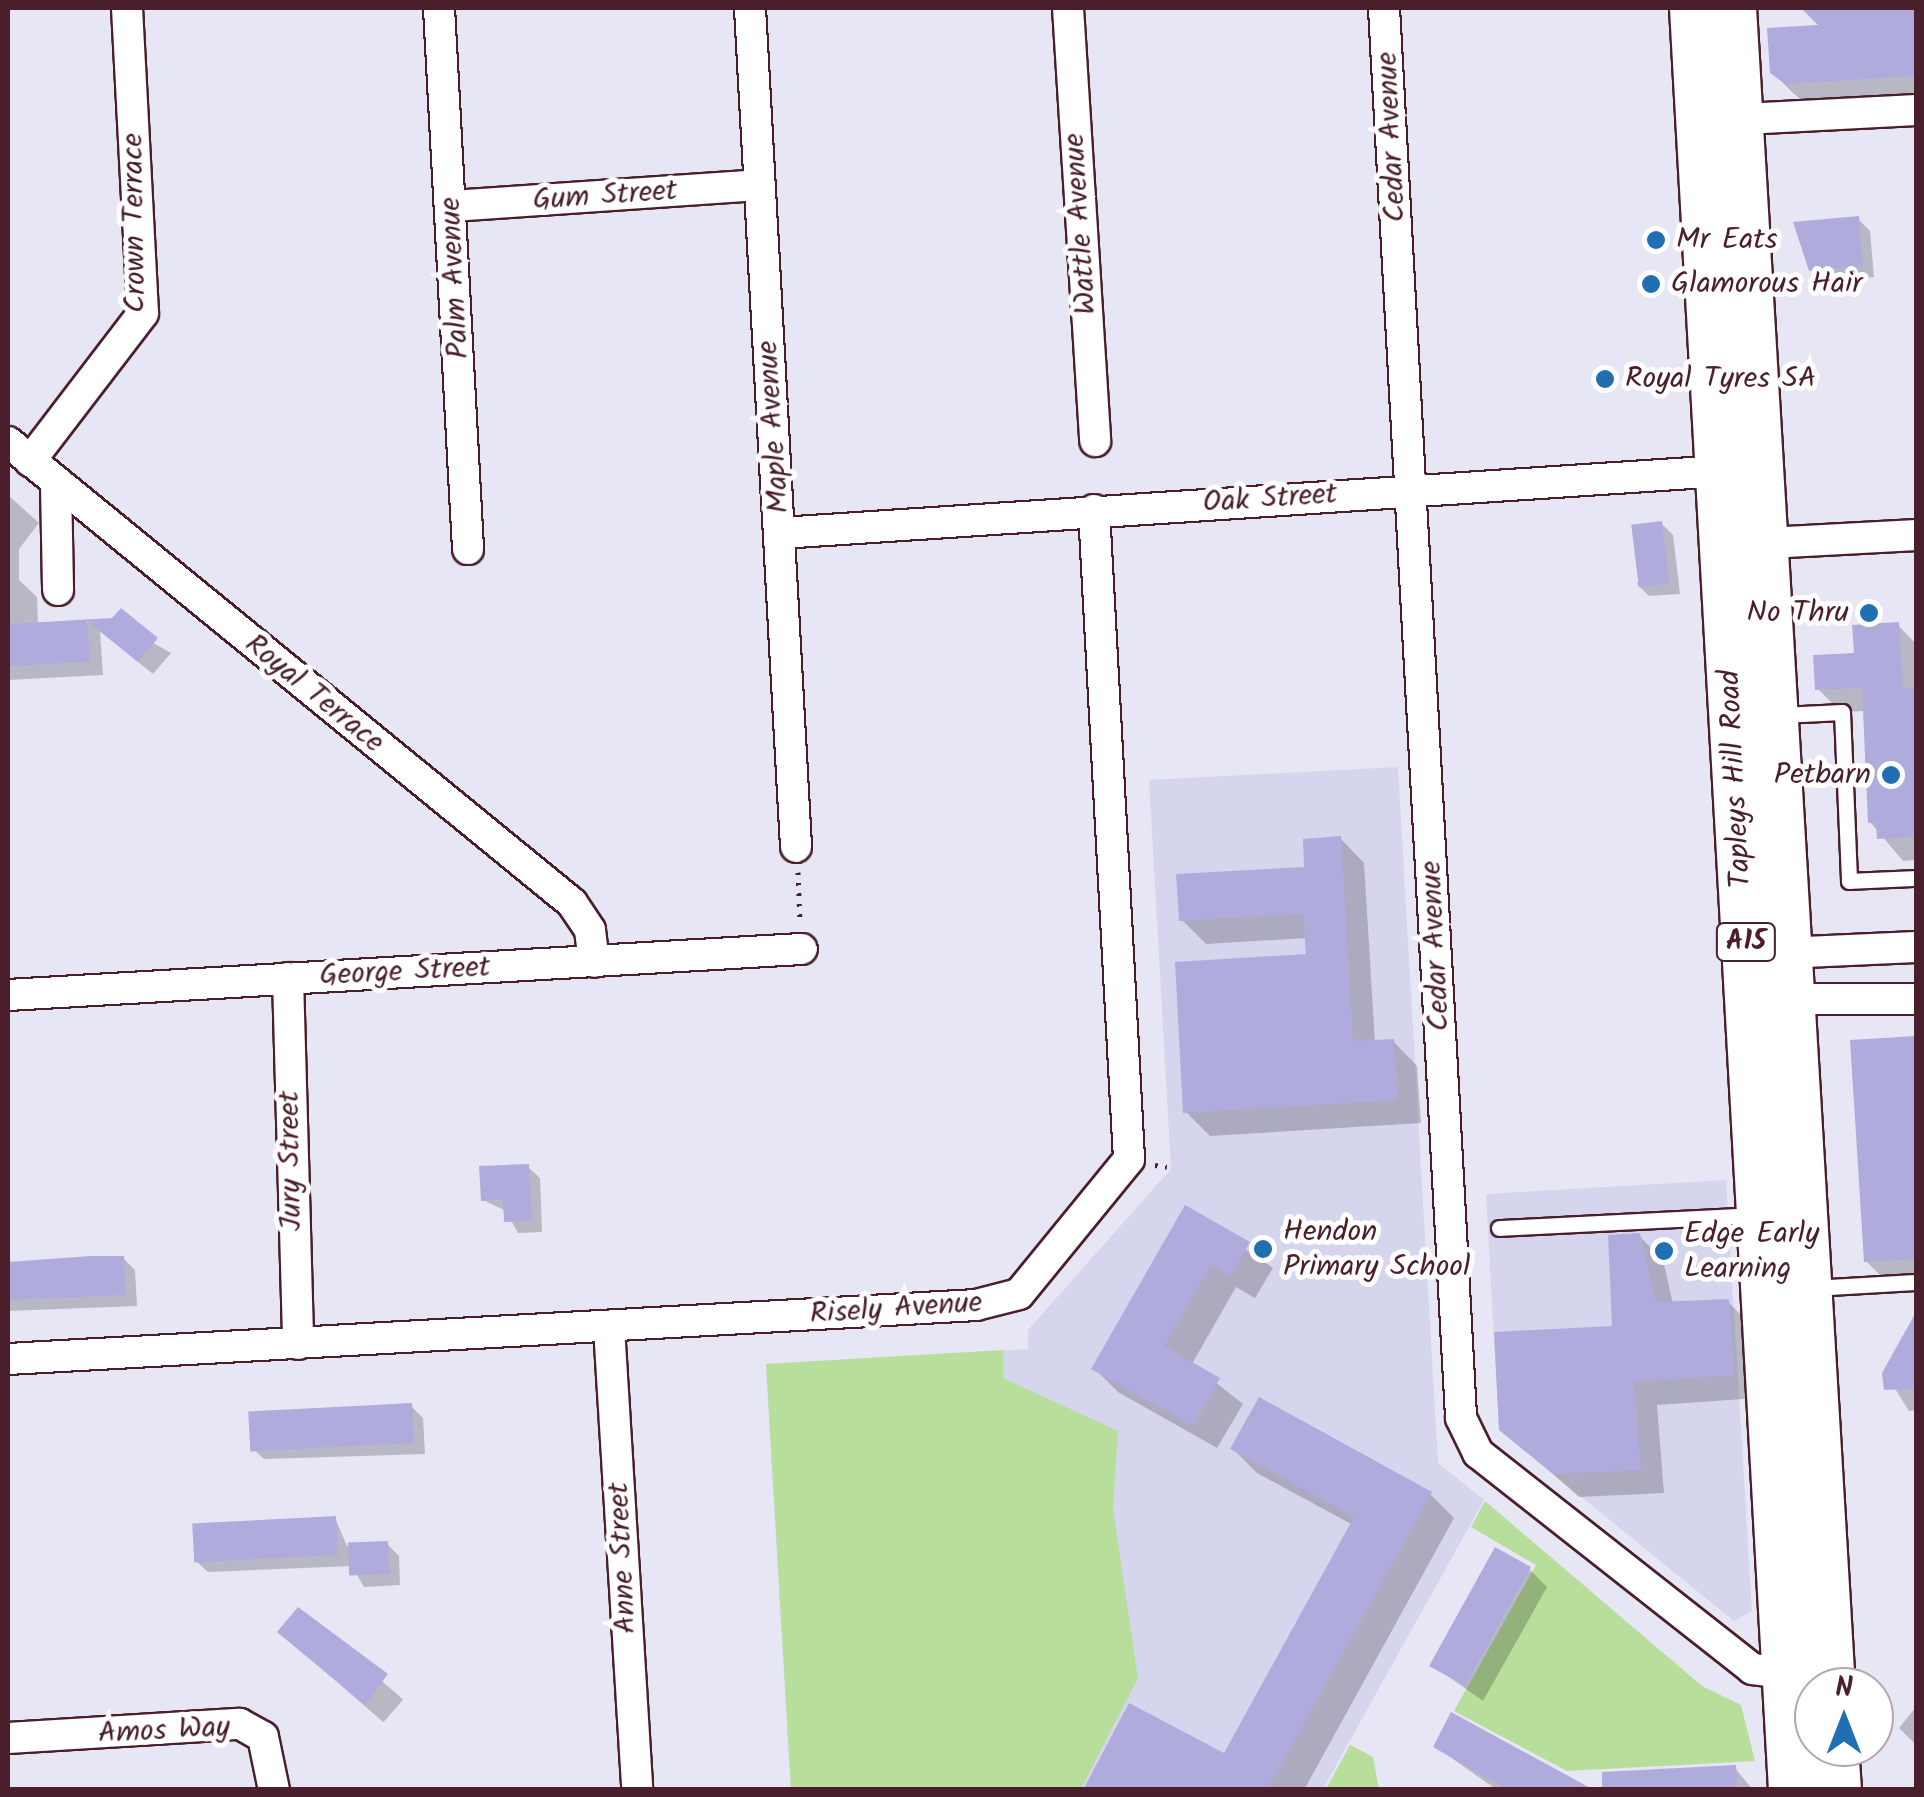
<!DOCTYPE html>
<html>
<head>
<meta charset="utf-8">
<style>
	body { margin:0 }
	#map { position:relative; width:1924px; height:1797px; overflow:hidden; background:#e7e6f5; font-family:Kalam,sans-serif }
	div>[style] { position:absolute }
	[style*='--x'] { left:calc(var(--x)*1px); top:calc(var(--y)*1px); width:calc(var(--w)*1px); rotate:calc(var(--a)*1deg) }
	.built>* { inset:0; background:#d6d5ee }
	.green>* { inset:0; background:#b7de9a }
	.shadow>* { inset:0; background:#0003; transform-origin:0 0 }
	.building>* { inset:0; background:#afacdd; transform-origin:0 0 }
	.path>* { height:5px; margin-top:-2.5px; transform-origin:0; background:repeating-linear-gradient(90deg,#4a1f2b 0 2.5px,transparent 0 10.5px) }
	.roads { filter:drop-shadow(2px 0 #4a1f2b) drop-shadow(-2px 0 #4a1f2b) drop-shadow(0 2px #4a1f2b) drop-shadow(0 -2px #4a1f2b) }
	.service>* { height:15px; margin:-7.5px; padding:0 7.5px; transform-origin:7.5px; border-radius:7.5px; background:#fff }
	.minor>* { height:30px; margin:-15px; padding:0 15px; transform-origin:15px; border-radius:15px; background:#fff }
	.primary>* { height:48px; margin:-24px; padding:0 24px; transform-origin:24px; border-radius:24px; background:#fff }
	.dots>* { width:28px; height:28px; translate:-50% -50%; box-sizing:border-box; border:5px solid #fff; border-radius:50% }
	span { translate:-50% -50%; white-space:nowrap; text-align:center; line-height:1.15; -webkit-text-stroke:10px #fff; paint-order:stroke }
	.shield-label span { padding:2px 8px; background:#fff; border:2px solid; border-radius:8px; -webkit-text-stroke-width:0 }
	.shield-label { font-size:28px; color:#4a1f2b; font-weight:700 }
	.street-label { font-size:30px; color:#4a1f2b }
	.poi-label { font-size:30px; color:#4a1f2b }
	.left { translate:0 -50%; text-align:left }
	.right { translate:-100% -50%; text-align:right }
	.frame { position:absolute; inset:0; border:10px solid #4a1f2b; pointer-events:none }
	.north { position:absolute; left:1794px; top:1667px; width:100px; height:100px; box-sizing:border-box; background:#fff; border:2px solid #b7a5aa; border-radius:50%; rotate:0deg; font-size:28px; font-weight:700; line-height:40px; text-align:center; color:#4a1f2b }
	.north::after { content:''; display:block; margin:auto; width:35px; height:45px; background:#1f6fb2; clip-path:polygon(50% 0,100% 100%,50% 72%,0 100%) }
</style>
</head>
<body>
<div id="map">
	<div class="built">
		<div style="clip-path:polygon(1398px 767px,1438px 1463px,1484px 1500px,1323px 1789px,791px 1789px,766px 1364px,1028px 1349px,1028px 1330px,1171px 1169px,1149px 780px)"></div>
		<div style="clip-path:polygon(1726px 1180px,1752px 1611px,1734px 1621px,1499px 1430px,1486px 1194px)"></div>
	</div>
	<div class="green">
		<div style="clip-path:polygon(1003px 1350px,1003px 1378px,1118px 1431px,1113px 1508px,1138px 1678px,1081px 1789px,791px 1789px,766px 1364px)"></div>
		<div style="clip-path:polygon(1485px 1501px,1702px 1686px,1741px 1705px,1755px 1761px,1567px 1771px,1454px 1711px,1536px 1565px,1471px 1527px)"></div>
		<div style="clip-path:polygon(1350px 1745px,1373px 1757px,1379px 1789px,1326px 1789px)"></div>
	</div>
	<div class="shadow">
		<div style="clip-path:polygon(1805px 8px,1916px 8px,1916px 98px,1808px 105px,1794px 94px,1772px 72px,1823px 27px)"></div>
		<div style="clip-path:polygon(1858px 219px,1870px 231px,1874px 277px,1823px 281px,1811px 269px)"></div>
		<div style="clip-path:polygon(8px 495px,39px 523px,19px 549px,19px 580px,37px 597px,38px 625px,114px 621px,171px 653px,153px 674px,100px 631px,103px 675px,8px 680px)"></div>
		<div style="clip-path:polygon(1661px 523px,1673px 535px,1680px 594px,1649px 596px,1637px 584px)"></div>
		<div style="clip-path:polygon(1898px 625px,1916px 644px,1916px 860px,1903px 861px,1870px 822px,1865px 711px,1841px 712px,1818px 689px)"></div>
		<div style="clip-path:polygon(1340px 838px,1364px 863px,1375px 1042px,1393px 1041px,1417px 1066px,1421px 1123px,1210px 1136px,1186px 1112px,1308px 957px,1307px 938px,1206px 944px,1182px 920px,1307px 869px)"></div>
		<div style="clip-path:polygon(1916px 1038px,1916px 1284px,1890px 1285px,1866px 1261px,1853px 1042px)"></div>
		<div style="clip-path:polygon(528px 1167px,540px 1178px,542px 1232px,518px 1233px,506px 1211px,483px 1200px)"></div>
		<div style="clip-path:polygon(1185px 1208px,1273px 1268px,1255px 1298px,1236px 1287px,1192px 1364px,1243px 1404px,1217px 1448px,1118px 1392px,1094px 1368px)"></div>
		<div style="clip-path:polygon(1639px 1236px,1663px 1260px,1673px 1304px,1728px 1302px,1752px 1326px,1758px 1398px,1657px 1405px,1664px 1493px,1579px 1497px,1502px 1429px,1614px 1328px)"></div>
		<div style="clip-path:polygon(123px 1258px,135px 1270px,137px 1306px,8px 1311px,8px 1265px)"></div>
		<div style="clip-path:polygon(1916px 1317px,1916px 1410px,1909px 1411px,1885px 1373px)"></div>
		<div style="clip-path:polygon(411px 1406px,423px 1418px,425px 1454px,264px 1459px,252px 1448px)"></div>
		<div style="clip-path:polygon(1914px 1429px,1916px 1429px,1916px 1480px)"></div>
		<div style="clip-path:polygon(1233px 1449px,1430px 1494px,1454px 1518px,1304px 1790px,1086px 1790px,1225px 1756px,1353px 1525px,1257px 1473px)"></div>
		<div style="clip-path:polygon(335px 1518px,347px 1546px,387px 1544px,399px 1556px,400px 1585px,364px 1587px,352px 1566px,208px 1572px,196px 1561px)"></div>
		<div style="clip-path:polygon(1529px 1569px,1547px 1587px,1483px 1701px,1432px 1665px)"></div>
		<div style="left:299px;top:1609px;width:138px;height:30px;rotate:41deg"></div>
		<div style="clip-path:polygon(1916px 1707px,1916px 1790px,1915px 1744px,1899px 1728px)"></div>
		<div style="clip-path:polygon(1436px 1747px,1580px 1790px,1497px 1790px)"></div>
		<div style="clip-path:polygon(1735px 1768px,1753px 1790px,1603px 1790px)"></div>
	</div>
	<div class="building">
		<div style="clip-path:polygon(1801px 8px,1916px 8px,1916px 76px,1785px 84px,1770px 73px,1767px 28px,1818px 25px)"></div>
		<div style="clip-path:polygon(1859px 216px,1863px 266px,1809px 271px,1793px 222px)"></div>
		<div style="left:1662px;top:521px;width:63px;height:31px;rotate:83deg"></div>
		<div style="clip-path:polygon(121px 608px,158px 638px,138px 662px,87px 621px,90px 662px,8px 666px,8px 624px,112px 618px)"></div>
		<div style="clip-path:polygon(1899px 622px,1903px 688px,1916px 688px,1916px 837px,1877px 839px,1876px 822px,1868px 823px,1862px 688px,1815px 690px,1813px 655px,1854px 653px,1852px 625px)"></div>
		<div style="clip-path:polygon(1341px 836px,1353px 1041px,1394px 1039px,1398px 1100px,1183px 1113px,1175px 962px,1306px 954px,1303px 914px,1179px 921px,1176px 874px,1304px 867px,1303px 839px)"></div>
		<div style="clip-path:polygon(1916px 1036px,1916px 1259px,1864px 1262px,1850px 1040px)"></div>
		<div style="clip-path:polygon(529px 1164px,532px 1221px,504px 1222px,503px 1200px,481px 1201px,479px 1166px)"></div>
		<div style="clip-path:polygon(1185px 1205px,1250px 1242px,1231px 1276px,1211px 1265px,1164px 1346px,1220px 1378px,1193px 1426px,1091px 1369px)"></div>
		<div style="clip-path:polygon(1640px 1233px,1656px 1302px,1729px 1299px,1734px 1375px,1634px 1382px,1641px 1470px,1553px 1474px,1499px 1430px,1494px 1332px,1612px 1326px,1608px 1235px)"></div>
		<div style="clip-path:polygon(90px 1256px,124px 1256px,126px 1295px,8px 1300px,8px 1262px)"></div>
		<div style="clip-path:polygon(1916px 1312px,1916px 1389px,1884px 1390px,1882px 1373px)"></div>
		<div style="clip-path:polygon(1259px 1397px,1432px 1492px,1267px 1790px,1083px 1790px,1129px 1703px,1224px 1753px,1354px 1517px,1230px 1449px)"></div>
		<div style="left:412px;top:1403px;width:40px;height:164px;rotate:87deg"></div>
		<div style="left:336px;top:1516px;width:39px;height:144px;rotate:87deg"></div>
		<div style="left:388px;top:1541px;width:33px;height:40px;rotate:88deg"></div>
		<div style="left:1495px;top:1547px;width:41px;height:136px;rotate:29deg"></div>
		<div style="clip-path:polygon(298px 1607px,388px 1674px,365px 1705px,277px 1632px)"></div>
		<div style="clip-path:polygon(1451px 1712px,1594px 1790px,1507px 1790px,1433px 1747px)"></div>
		<div style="clip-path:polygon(1736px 1765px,1737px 1790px,1602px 1790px,1602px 1772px)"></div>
	</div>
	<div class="path">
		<div style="--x:798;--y:872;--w:49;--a:87.7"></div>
		<div style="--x:1155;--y:1165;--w:12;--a:9"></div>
	</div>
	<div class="roads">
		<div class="service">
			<div style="--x:1781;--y:715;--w:61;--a:-2.8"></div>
			<div style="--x:1842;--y:712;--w:169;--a:87.6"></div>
			<div style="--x:1849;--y:881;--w:67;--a:-2.6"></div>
			<div style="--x:1499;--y:1228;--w:256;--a:-2.9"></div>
			<div style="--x:1811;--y:1288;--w:105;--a:-3.3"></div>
		</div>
		<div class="minor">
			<div style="--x:439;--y:8;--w:542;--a:86.93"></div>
			<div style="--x:750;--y:8;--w:840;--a:86.86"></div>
			<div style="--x:1068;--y:8;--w:434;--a:86.4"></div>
			<div style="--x:1384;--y:8;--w:1412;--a:86.87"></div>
			<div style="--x:1461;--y:1418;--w:39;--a:64"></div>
			<div style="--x:1478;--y:1453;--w:349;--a:38.2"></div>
			<div style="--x:1752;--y:1669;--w:50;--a:6.8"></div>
			<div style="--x:1725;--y:120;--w:191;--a:-3"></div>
			<div style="--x:452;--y:206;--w:307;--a:-3.9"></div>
			<div style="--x:8;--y:442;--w:728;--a:39.26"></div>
			<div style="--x:572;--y:903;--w:32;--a:56"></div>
			<div style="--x:590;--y:930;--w:32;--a:83"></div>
			<div style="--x:30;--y:461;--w:186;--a:-52.6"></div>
			<div style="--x:143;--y:313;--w:305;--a:-93"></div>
			<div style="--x:56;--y:484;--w:106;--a:88.9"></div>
			<div style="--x:781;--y:533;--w:957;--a:-3.77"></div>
			<div style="--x:1750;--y:544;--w:166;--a:-3.1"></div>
			<div style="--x:1772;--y:961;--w:14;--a:-36"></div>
			<div style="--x:1783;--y:953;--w:133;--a:-2.6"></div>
			<div style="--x:288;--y:978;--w:366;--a:88.4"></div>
			<div style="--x:8;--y:995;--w:795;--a:-3.32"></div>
			<div style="--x:1778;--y:999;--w:138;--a:0"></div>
			<div style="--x:609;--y:1327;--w:464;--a:86.5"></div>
			<div style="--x:8;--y:1359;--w:970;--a:-3.19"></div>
			<div style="--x:976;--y:1305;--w:44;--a:-14.3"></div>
			<div style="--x:1019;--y:1294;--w:174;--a:-50.8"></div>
			<div style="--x:1129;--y:1159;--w:650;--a:-93.09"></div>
			<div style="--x:8;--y:1738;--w:232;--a:-3.5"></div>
			<div style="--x:240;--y:1724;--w:26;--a:29"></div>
			<div style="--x:263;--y:1737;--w:54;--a:78.3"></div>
		</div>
		<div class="primary">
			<div style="--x:1694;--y:8;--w:1785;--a:86.82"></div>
			<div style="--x:1732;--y:8;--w:1682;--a:86.63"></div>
			<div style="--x:1834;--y:1747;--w:43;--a:86"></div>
		</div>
	</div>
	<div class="dots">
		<div style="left:1656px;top:240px;background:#1f6fb2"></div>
		<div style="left:1651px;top:284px;background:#1f6fb2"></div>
		<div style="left:1605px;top:379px;background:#1f6fb2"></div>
		<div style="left:1869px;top:613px;background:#1f6fb2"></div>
		<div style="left:1891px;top:775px;background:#1f6fb2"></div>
		<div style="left:1263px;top:1249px;background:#1f6fb2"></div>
		<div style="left:1664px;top:1251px;background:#1f6fb2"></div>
	</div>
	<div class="shield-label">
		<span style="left:1746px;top:942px">A15</span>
	</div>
	<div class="street-label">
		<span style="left:1392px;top:137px;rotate:-93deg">Cedar Avenue</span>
		<span style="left:605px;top:196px;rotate:-4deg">Gum Street</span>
		<span style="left:135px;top:223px;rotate:-91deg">Crown Terrace</span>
		<span style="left:1081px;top:224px;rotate:-94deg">Wattle Avenue</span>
		<span style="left:455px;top:278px;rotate:-93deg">Palm Avenue</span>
		<span style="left:774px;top:427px;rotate:-94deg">Maple Avenue</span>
		<span style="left:1270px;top:499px;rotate:-4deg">Oak Street</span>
		<span style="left:314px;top:694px;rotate:39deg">Royal Terrace</span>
		<span style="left:1736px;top:779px;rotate:-93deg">Tapleys Hill Road</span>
		<span style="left:1436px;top:946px;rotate:-93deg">Cedar Avenue</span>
		<span style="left:405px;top:972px;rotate:-3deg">George Street</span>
		<span style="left:291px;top:1161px;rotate:-91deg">Jury Street</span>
		<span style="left:896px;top:1309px;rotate:-4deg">Risely Avenue</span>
		<span style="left:623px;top:1558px;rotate:-93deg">Anne Street</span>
		<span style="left:164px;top:1731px;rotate:-3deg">Amos Way</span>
	</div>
	<div class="poi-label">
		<span class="left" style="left:1676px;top:240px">Mr Eats</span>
		<span class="left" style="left:1671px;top:284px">Glamorous Hair</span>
		<span class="left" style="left:1625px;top:379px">Royal Tyres SA</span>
		<span class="right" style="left:1849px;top:613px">No Thru</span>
		<span class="right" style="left:1871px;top:775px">Petbarn</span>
		<span class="left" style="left:1283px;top:1249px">Hendon<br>Primary School</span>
		<span class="left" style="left:1684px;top:1251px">Edge Early<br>Learning</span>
	</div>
	<div class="frame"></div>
	<div class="north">N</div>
</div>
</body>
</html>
